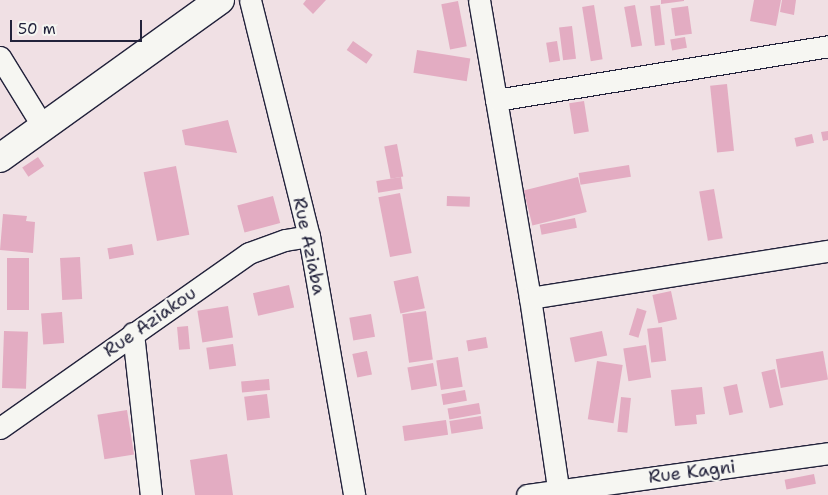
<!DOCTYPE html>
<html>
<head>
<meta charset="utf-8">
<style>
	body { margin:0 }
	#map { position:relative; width:828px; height:495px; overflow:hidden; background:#f0e0e4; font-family:"Shantell Sans",sans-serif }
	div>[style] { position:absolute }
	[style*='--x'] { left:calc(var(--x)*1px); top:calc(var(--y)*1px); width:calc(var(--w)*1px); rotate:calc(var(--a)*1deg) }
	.building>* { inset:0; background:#e3acc2; transform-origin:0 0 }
	.roads { filter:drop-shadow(1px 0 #22223b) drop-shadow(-1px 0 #22223b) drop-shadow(0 1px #22223b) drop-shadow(0 -1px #22223b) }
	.street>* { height:21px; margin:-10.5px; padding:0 10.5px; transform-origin:10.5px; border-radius:10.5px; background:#f6f6f2 }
	.secondary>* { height:28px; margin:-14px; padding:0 14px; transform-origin:14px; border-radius:14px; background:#f6f6f2 }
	span { translate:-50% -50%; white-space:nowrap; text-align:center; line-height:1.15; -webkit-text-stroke:4px #f6f6f2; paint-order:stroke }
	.street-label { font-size:18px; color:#22223b }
	.scale { position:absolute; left:10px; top:20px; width:132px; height:22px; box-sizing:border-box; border:2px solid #22223b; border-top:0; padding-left:6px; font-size:15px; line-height:18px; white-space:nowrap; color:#22223b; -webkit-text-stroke:4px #f6f6f2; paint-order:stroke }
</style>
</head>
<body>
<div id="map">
	<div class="building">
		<div style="clip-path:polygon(306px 0,326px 0,313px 14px,303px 4px)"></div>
		<div style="clip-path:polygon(661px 0,684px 0,684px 1px,661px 4px)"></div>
		<div style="clip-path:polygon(754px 0,781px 0,776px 26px,750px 21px)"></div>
		<div style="clip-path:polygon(782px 0,796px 0,794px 15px,780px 12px)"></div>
		<div style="left:458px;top:1px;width:46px;height:17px;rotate:79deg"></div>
		<div style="left:594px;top:5px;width:55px;height:12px;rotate:81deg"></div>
		<div style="left:635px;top:5px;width:41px;height:11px;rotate:80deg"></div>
		<div style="left:660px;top:5px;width:40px;height:10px;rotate:83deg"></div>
		<div style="left:688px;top:6px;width:28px;height:17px;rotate:82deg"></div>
		<div style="left:572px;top:26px;width:33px;height:13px;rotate:83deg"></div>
		<div style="left:685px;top:37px;width:11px;height:15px;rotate:80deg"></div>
		<div style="left:353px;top:41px;width:24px;height:11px;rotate:35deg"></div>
		<div style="left:557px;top:41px;width:20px;height:11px;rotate:81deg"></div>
		<div style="left:417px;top:50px;width:54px;height:23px;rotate:9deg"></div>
		<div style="left:727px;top:84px;width:67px;height:17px;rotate:84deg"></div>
		<div style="left:584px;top:101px;width:31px;height:15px;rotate:81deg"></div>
		<div style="clip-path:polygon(228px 120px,237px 153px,185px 145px,182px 130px)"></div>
		<div style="clip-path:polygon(828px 131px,828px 140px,823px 141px,821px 132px)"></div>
		<div style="left:812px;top:134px;width:9px;height:18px;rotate:77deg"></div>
		<div style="left:397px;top:144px;width:33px;height:13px;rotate:79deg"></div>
		<div style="left:38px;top:157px;width:11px;height:19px;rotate:56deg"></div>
		<div style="left:629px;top:165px;width:12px;height:51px;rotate:81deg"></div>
		<div style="left:176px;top:166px;width:70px;height:33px;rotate:79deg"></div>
		<div style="left:401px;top:177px;width:12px;height:25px;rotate:81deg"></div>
		<div style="left:578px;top:177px;width:36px;height:56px;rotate:76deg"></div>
		<div style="left:714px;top:189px;width:50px;height:15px;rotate:80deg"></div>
		<div style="left:400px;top:193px;width:61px;height:22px;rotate:79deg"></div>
		<div style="left:273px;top:196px;width:28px;height:37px;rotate:75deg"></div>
		<div style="left:447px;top:196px;width:23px;height:10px;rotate:2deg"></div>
		<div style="clip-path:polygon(3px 214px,27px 216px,26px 221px,35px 222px,33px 253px,0 250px)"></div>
		<div style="left:575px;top:218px;width:10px;height:36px;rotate:79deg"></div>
		<div style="left:132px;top:244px;width:11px;height:25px;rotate:80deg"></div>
		<div style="left:80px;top:257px;width:42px;height:20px;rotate:87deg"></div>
		<div style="left:7px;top:258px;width:22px;height:52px"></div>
		<div style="left:418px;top:276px;width:33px;height:25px;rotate:78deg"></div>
		<div style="left:289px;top:285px;width:23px;height:37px;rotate:77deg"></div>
		<div style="left:671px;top:291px;width:29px;height:19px;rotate:78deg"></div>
		<div style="left:228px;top:306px;width:32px;height:31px;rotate:81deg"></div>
		<div style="left:637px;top:308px;width:10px;height:28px;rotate:17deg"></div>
		<div style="left:426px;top:311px;width:49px;height:24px;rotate:82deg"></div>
		<div style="left:62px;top:312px;width:31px;height:21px;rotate:86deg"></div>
		<div style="left:371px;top:314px;width:23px;height:22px;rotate:80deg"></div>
		<div style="left:188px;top:326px;width:23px;height:11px;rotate:85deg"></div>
		<div style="left:662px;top:327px;width:34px;height:15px;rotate:83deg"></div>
		<div style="left:4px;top:331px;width:24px;height:57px;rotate:2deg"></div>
		<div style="left:602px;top:331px;width:25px;height:33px;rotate:78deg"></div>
		<div style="left:486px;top:337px;width:11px;height:20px;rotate:80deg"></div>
		<div style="left:233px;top:344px;width:22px;height:27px;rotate:82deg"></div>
		<div style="left:646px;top:345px;width:33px;height:23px;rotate:81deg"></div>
		<div style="left:367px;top:351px;width:24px;height:15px;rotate:78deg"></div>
		<div style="left:823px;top:351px;width:29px;height:48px;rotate:80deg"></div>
		<div style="left:458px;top:357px;width:30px;height:22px;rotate:81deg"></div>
		<div style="left:597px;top:361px;width:26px;height:59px;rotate:9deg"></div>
		<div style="left:433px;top:363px;width:23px;height:26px;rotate:80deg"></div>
		<div style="left:775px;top:369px;width:37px;height:14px;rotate:77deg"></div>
		<div style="left:269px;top:379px;width:11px;height:28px;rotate:85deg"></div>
		<div style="left:737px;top:384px;width:29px;height:14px;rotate:78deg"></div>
		<div style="clip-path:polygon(702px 387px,705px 414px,696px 415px,697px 424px,675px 426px,671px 390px)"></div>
		<div style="left:465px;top:390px;width:11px;height:24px;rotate:80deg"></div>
		<div style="left:267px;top:394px;width:24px;height:23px;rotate:83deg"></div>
		<div style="left:621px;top:397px;width:10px;height:35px;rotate:6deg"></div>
		<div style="left:479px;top:403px;width:11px;height:32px;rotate:80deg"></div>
		<div style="left:127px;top:410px;width:45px;height:30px;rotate:81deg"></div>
		<div style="left:481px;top:416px;width:13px;height:32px;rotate:81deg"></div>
		<div style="left:446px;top:420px;width:15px;height:44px;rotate:82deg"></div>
		<div style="clip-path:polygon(227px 454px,233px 495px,195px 495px,190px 460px)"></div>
		<div style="left:814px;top:474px;width:10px;height:30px;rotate:79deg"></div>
	</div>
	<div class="roads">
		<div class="street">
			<div style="--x:250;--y:0;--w:243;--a:76"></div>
			<div style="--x:309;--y:236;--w:263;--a:80.1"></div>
			<div style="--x:479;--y:0;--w:302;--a:80.3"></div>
			<div style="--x:530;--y:298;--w:199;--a:81.6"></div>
			<div style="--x:0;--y:57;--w:82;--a:58.4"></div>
			<div style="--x:496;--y:100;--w:336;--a:-9.2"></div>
			<div style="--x:530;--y:298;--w:302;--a:-9"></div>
			<div style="--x:133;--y:333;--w:163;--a:83.7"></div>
			<div style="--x:0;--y:428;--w:304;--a:-35.1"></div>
			<div style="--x:249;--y:253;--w:38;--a:-20"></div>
			<div style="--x:285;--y:240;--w:24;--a:-9"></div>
			<div style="--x:527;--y:495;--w:304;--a:-7.9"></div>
		</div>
		<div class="secondary">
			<div style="--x:0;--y:158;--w:271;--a:-35.7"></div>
		</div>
	</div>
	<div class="street-label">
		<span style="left:309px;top:246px;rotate:78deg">Rue Aziaba</span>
		<span style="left:150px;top:322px;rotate:-35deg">Rue Aziakou</span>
		<span style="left:692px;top:472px;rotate:-7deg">Rue Kagni</span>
	</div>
	<div class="scale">50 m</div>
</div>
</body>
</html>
